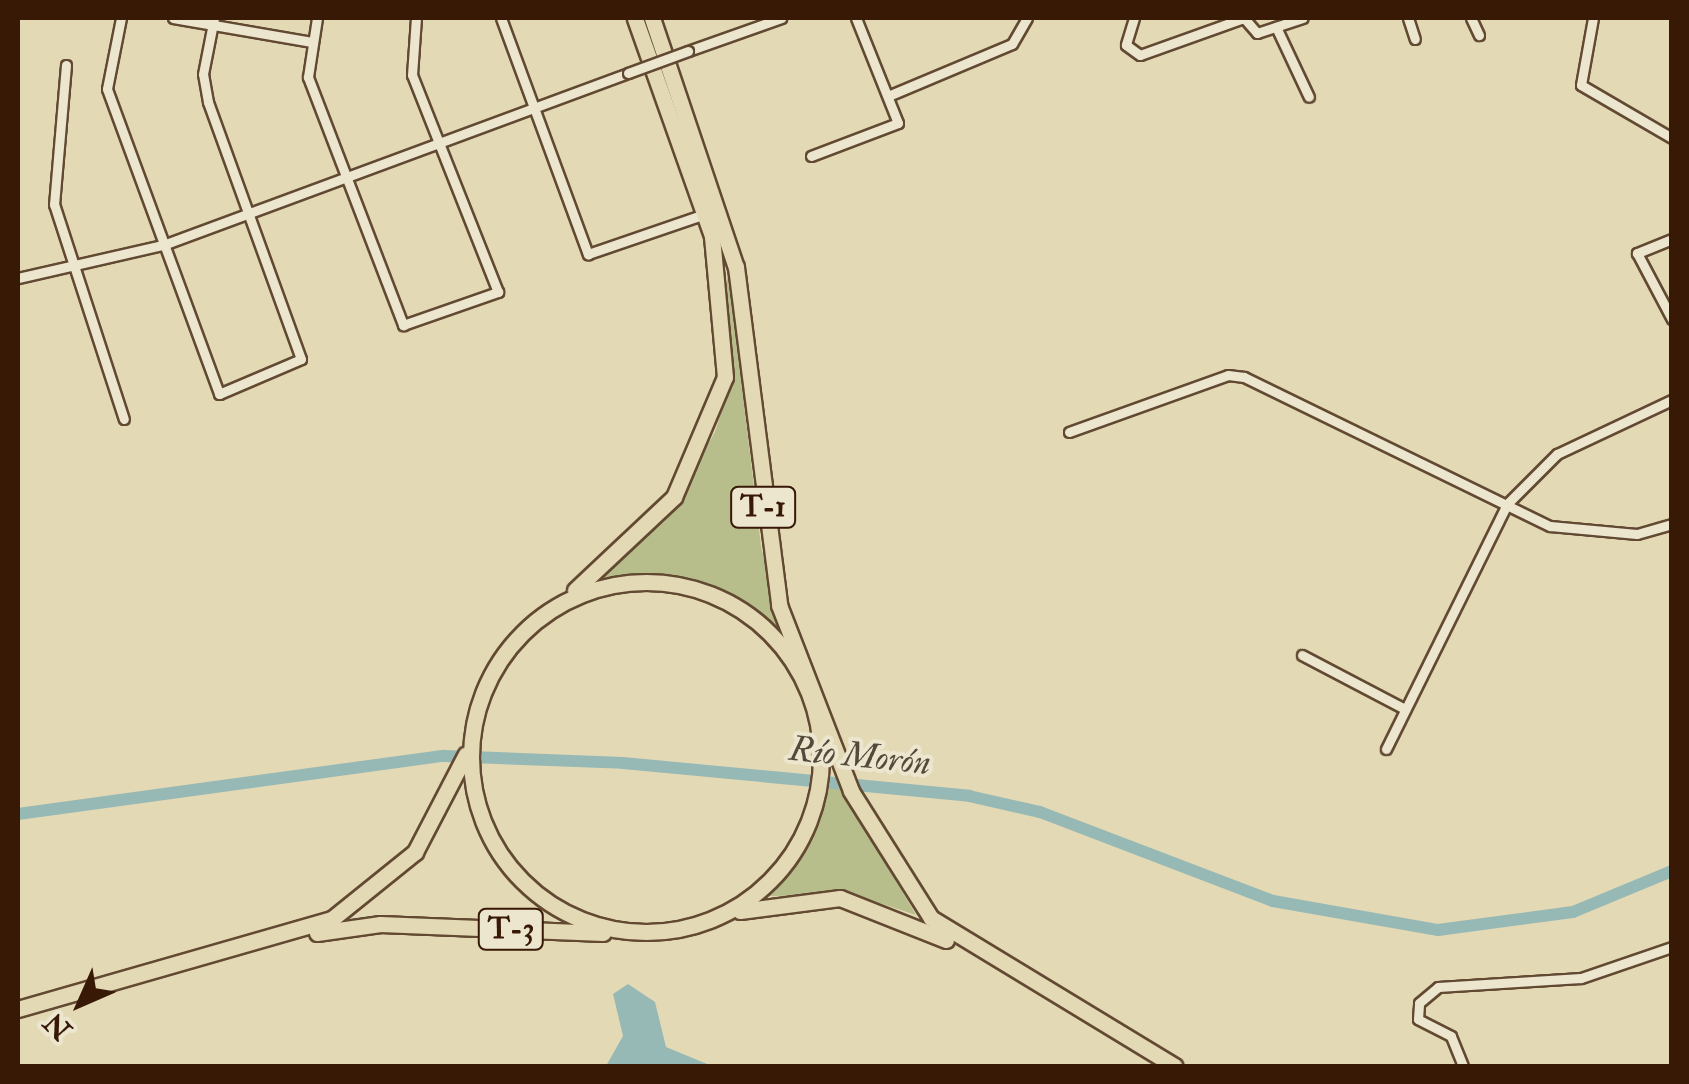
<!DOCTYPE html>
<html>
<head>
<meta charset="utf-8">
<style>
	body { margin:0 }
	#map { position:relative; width:1689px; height:1084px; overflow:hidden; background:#e4d9b5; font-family:"IM FELL Double Pica",serif }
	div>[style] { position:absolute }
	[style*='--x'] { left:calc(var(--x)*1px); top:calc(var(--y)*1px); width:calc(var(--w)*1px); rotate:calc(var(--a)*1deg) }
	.green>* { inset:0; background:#b8be8b }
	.water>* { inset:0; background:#97b9b5 }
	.river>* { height:12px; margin:-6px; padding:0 6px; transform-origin:6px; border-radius:6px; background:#97b9b5 }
	.roads { filter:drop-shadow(2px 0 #624932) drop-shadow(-2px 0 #624932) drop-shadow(0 2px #624932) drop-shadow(0 -2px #624932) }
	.street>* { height:9px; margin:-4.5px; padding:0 4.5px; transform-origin:4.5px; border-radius:4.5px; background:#ede6cf }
	.highway>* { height:15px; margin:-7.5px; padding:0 7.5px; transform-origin:7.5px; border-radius:7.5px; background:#e4d9b5 }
	.highway>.ring { margin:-7.5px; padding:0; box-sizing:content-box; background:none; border:15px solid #e4d9b5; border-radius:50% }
	.bridges { filter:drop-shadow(2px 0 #624932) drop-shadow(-2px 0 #624932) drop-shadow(0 2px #624932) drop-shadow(0 -2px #624932) }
	.street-bridge>* { height:9px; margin:-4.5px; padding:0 4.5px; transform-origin:4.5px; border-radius:4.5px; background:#ede6cf }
	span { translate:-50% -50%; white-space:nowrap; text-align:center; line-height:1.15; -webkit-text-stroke:8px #ede6cf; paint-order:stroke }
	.shield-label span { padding:2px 8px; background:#ede6cf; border:2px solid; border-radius:8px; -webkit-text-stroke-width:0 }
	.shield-label { font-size:30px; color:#371906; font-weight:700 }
	.water-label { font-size:35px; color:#54493b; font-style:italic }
	.frame { position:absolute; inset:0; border:20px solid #371906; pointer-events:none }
	.north { position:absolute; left:30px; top:954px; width:100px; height:100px; -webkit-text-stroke:8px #ede6cf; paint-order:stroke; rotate:225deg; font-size:28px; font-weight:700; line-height:40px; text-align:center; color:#371906 }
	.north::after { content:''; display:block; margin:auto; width:35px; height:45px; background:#371906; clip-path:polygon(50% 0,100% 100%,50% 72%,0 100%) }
</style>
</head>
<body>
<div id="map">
	<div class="green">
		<div style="clip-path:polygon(727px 261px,761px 546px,783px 636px,747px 604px,690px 578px,593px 582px,664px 522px,715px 432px,727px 394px)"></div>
		<div style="clip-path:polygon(826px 788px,841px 789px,916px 915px,855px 895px,763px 896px,805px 847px)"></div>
	</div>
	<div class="water">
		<div style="clip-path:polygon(628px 984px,655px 1002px,666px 1047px,712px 1066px,606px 1066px,623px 1036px,613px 994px)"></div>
	</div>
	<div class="river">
		<div style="--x:18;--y:814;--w:430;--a:-7.8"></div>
		<div style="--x:444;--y:756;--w:179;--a:2.2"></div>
		<div style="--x:623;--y:763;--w:348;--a:5.4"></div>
		<div style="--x:969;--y:796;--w:73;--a:12.7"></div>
		<div style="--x:1040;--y:812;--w:249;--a:20.9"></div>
		<div style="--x:1273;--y:901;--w:168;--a:10"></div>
		<div style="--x:1438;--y:930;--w:136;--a:-7.6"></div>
		<div style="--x:1573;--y:912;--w:107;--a:-22.5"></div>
	</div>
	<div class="roads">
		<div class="street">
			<div style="--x:121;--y:18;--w:72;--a:101.2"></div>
			<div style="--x:107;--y:89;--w:325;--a:69.8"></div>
			<div style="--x:219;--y:394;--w:89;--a:-23.1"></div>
			<div style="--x:301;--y:359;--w:273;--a:-109.9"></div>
			<div style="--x:208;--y:102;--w:28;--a:-100"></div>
			<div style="--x:203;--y:74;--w:57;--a:-78.9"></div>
			<div style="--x:173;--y:18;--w:141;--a:9.8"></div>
			<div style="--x:317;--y:18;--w:60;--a:98.7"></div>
			<div style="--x:308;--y:77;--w:266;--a:69"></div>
			<div style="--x:403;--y:325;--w:101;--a:-19.2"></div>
			<div style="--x:498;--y:292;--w:233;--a:-111.6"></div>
			<div style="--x:412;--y:75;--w:57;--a:-86"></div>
			<div style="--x:501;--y:18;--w:252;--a:69.8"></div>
			<div style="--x:588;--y:254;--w:124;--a:-18.9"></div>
			<div style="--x:1134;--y:18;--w:28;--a:107"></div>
			<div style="--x:1126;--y:45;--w:17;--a:36"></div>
			<div style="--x:1140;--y:55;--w:110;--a:-19.6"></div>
			<div style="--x:1244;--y:18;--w:20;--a:49"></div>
			<div style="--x:1257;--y:33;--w:48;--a:-18.1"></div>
			<div style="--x:1408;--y:18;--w:22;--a:72"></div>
			<div style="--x:1471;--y:18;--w:19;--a:65"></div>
			<div style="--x:1593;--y:18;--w:68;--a:100.2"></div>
			<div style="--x:1581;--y:85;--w:105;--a:30.2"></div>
			<div style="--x:1276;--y:27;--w:77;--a:64.8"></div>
			<div style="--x:688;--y:51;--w:99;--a:-19.5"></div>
			<div style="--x:66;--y:65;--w:140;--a:94.9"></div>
			<div style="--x:54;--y:204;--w:226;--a:72"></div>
			<div style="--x:888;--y:96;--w:134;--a:-22.8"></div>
			<div style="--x:1012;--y:44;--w:30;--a:-60"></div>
			<div style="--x:811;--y:156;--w:93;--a:-20.8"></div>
			<div style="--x:898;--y:123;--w:113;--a:-111.8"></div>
			<div style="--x:1672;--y:239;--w:38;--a:158"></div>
			<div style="--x:1637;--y:253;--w:75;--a:62.1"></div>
			<div style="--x:18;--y:278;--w:152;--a:-12.9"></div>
			<div style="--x:166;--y:244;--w:493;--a:-20.3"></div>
			<div style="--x:1069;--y:432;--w:169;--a:-19.7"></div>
			<div style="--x:1228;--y:375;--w:16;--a:7"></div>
			<div style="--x:1244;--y:377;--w:340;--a:26"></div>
			<div style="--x:1550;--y:526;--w:87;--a:5.3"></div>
			<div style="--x:1637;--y:534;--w:36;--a:-16"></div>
			<div style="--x:1302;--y:655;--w:116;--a:27.7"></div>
			<div style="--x:1386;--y:749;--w:273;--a:-63.7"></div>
			<div style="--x:1507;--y:504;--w:71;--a:-45"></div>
			<div style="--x:1557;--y:454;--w:127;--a:-25.2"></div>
			<div style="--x:1463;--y:1066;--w:32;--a:-112"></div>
			<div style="--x:1451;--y:1036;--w:37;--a:-153"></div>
			<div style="--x:1418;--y:1019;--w:16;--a:-86"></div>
			<div style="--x:1419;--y:1003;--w:25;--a:-40"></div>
			<div style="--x:1438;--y:987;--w:143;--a:-3.6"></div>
			<div style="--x:1581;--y:978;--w:96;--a:-18.8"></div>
		</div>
		<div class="highway">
			<div style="--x:652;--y:18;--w:263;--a:71.4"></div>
			<div style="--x:736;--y:267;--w:341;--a:82.7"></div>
			<div style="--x:779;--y:605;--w:199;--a:68.8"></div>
			<div style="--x:851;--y:791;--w:150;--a:57.8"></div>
			<div style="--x:931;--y:918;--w:285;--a:31.3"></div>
			<div class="ring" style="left:471px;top:582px;width:335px;height:335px"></div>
			<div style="--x:575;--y:590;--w:136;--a:-43.2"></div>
			<div style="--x:674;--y:497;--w:130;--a:-67"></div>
			<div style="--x:725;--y:377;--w:142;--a:-95.3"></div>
			<div style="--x:712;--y:236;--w:231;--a:-109.5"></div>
			<div style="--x:740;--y:911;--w:101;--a:-7.4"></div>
			<div style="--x:840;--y:898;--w:114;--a:21.6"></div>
			<div style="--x:317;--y:933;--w:64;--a:-8.1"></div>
			<div style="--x:380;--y:924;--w:223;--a:2.3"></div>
			<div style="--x:18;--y:1009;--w:327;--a:-16"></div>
			<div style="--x:332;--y:919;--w:107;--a:-38.9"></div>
			<div style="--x:415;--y:852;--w:110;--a:-62.5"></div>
		</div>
	</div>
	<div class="bridges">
		<div class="street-bridge">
			<div style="--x:628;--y:73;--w:64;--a:-20.1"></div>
		</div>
	</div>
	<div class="shield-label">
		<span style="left:763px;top:507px">T-1</span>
		<span style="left:511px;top:929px">T-3</span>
	</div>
	<div class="water-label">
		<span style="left:860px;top:756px;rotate:6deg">Río Morón</span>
	</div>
	<div class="frame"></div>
	<div class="north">N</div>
</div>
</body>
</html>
